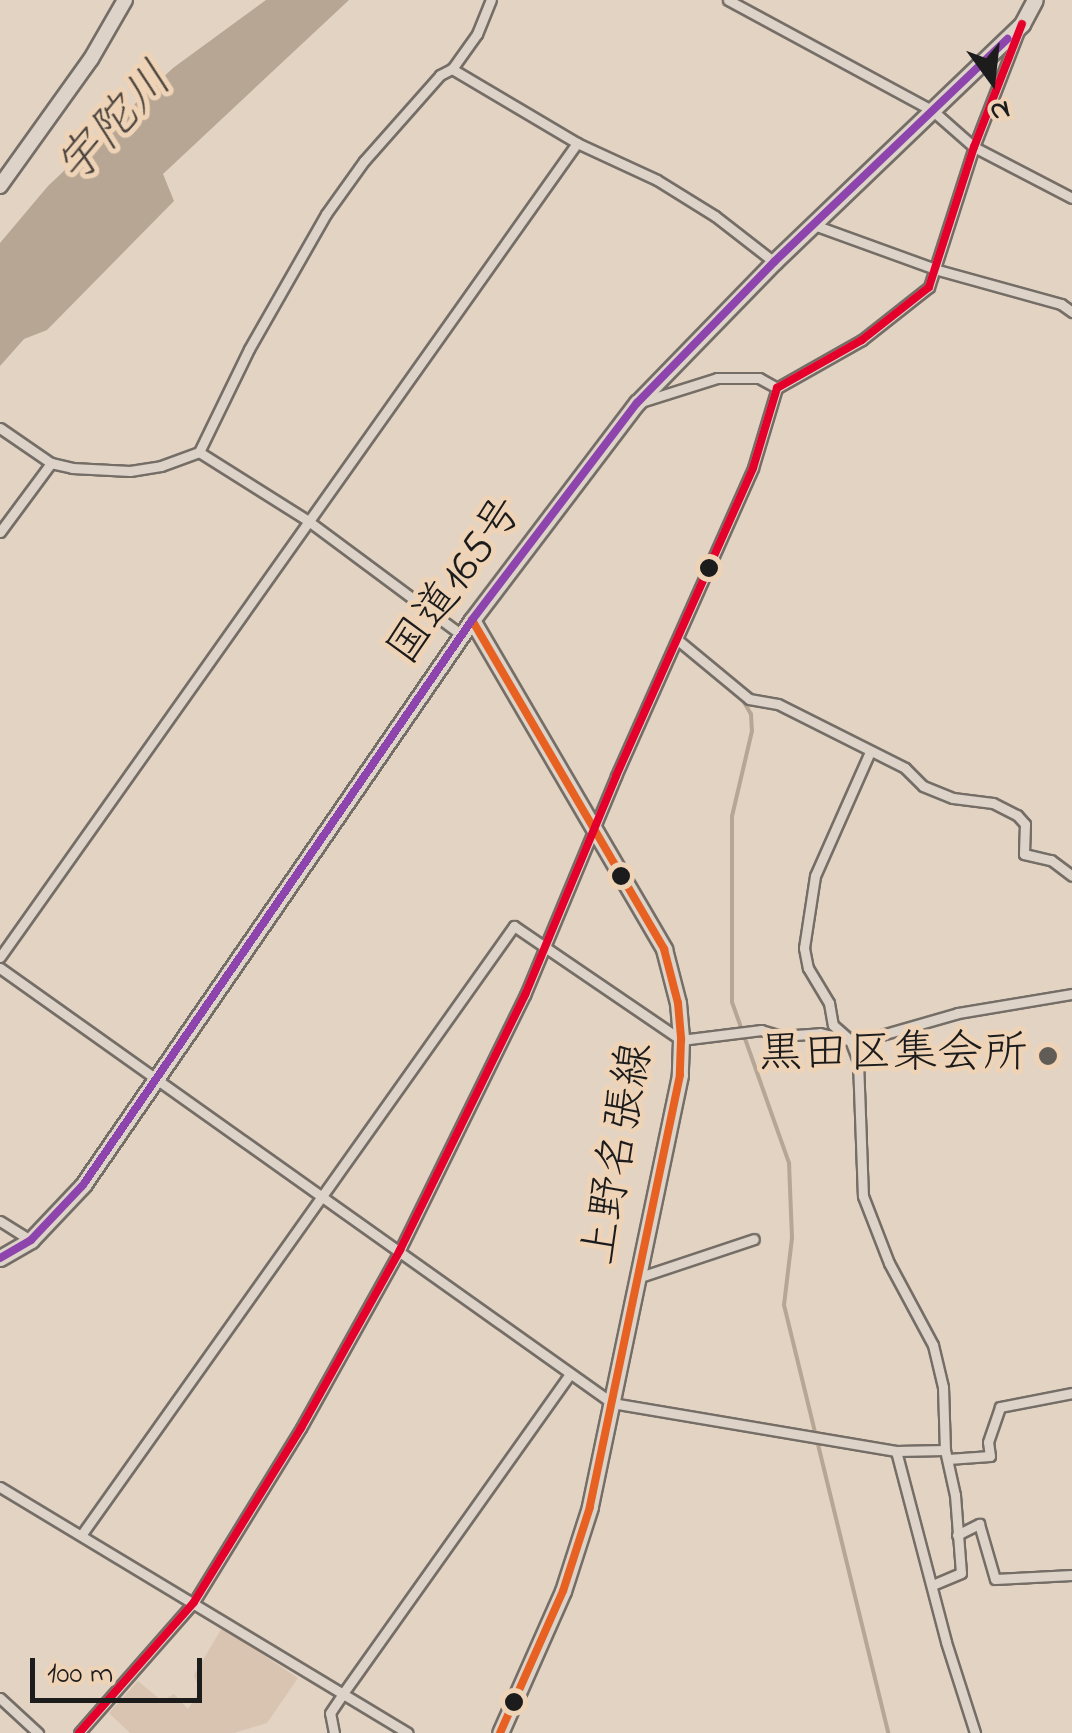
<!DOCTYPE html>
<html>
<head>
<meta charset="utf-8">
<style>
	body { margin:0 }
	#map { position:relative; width:1072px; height:1733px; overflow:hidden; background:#e2d3c3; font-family:"Indie Flower","Klee One",sans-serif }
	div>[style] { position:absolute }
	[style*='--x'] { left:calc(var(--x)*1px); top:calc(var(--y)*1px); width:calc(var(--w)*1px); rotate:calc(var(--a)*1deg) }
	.green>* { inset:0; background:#d8c4b0 }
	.water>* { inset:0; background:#b7a694 }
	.stream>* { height:4px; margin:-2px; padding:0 2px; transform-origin:2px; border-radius:2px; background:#b7a694 }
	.roads { filter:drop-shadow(2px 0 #756e67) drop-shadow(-2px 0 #756e67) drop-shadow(0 2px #756e67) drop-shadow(0 -2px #756e67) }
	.minor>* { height:9px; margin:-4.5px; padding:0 4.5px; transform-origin:4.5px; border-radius:4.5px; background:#ddd3c8 }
	.secondary>* { height:14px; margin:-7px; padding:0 7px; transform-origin:7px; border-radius:7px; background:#ddd3c8 }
	.primary>* { height:15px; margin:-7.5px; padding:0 7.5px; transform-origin:7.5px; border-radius:7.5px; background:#ddd3c8 }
	.trunk>* { height:15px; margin:-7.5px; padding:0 7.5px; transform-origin:7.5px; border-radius:7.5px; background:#ddd3c8 }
	.bus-1>* { height:8px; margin:-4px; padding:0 4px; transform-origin:4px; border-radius:4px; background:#e76122 }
	.bus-2>* { height:8px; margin:-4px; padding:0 4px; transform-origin:4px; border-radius:4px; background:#e4002b }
	.bus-3>* { height:8px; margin:-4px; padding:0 4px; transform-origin:4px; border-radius:4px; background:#8e44ad }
	.dots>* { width:28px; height:28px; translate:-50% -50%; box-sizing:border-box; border:5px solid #efd3b6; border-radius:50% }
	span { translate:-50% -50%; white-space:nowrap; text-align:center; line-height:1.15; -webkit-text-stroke:10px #efd3b6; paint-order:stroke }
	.street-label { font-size:45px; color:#1c1c1c }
	.poi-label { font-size:45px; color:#1c1c1c }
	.right { translate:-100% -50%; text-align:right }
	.water-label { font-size:48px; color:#4c453f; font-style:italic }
	.north { position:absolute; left:942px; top:30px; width:100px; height:100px; -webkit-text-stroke:8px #efd3b6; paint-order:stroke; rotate:165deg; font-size:28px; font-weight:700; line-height:40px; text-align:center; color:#1c1c1c }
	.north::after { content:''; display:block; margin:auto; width:35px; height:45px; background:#1c1c1c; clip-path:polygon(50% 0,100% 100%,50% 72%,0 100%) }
	.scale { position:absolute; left:30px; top:1658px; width:172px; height:45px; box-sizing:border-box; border:5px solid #1c1c1c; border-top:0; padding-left:12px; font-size:30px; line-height:35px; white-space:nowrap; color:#1c1c1c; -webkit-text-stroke:8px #efd3b6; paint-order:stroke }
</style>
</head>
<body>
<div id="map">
	<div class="green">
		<div style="clip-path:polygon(222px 1628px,298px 1678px,267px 1723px,234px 1733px,130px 1733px,109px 1713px,138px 1681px,162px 1701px,174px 1694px,188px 1709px,200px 1691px,194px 1675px)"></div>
	</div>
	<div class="water">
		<div style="clip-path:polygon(266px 0,349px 0,163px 174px,174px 201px,47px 330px,24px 339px,0 366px,0 243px,48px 186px,173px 68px)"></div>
	</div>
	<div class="stream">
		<div style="--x:690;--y:657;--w:20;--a:37"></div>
		<div style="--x:741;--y:697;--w:20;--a:60"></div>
		<div style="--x:751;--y:714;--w:17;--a:87"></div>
		<div style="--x:752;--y:731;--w:87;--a:103.2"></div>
		<div style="--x:732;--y:816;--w:186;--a:90"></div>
		<div style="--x:732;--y:1002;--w:171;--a:70.5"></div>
		<div style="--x:789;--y:1163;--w:75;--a:87.7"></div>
		<div style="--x:792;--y:1238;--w:67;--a:96.8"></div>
		<div style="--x:784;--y:1305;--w:440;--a:76.3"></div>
	</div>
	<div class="roads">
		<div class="minor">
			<div style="--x:728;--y:0;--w:233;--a:28.4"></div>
			<div style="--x:933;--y:111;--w:55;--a:41.3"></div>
			<div style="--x:974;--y:147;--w:110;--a:27.5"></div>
			<div style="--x:452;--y:69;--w:145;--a:30.6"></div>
			<div style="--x:577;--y:143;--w:88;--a:24.8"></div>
			<div style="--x:657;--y:180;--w:68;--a:31.8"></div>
			<div style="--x:715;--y:216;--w:75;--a:37.9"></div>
			<div style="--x:814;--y:225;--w:132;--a:19.9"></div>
			<div style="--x:938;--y:270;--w:128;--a:15.5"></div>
			<div style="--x:1061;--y:304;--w:14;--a:36"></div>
			<div style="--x:641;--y:402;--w:80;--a:-17.5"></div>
			<div style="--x:717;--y:378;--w:42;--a:0"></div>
			<div style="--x:759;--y:378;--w:21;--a:29"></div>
			<div style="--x:0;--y:428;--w:62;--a:34.5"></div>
			<div style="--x:51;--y:463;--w:22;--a:13"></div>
			<div style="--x:72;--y:468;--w:58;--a:3"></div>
			<div style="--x:130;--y:471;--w:31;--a:-9"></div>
			<div style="--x:161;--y:466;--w:40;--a:-20.2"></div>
			<div style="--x:199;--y:452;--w:114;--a:-64.1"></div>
			<div style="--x:249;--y:349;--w:155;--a:-60.3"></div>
			<div style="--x:326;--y:214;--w:65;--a:-54.4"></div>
			<div style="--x:364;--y:161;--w:115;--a:-48.5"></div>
			<div style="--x:440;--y:75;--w:13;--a:-27"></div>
			<div style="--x:452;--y:69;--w:43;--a:-54.5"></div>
			<div style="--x:477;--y:34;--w:37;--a:-68"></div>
			<div style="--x:199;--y:452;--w:128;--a:32.2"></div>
			<div style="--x:307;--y:520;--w:193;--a:36.6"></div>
			<div style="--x:0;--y:532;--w:86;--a:-53.5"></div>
			<div style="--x:679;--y:641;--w:91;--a:39.6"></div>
			<div style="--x:749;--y:699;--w:29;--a:10"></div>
			<div style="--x:778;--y:704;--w:142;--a:26.7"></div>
			<div style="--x:905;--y:768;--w:25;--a:45"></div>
			<div style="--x:923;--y:786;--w:32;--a:22"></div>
			<div style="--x:953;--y:798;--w:40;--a:7.1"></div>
			<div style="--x:993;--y:803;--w:27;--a:27"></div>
			<div style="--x:1017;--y:815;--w:12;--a:48"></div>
			<div style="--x:1025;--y:824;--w:30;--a:92"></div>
			<div style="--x:1024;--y:854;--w:28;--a:13"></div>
			<div style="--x:1051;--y:860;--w:26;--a:37"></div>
			<div style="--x:869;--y:754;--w:133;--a:113.9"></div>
			<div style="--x:815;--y:876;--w:73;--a:98.7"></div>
			<div style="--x:804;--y:948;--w:20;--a:79"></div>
			<div style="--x:808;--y:968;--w:41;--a:59"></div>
			<div style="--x:829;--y:1003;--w:22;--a:80"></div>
			<div style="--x:833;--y:1025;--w:23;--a:41"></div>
			<div style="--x:850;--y:1040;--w:22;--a:69"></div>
			<div style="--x:858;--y:1061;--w:135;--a:87.9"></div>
			<div style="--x:863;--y:1196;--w:72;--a:68.8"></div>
			<div style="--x:889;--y:1263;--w:93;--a:61.8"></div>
			<div style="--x:933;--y:1345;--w:43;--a:76.6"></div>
			<div style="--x:943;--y:1387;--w:63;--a:88.2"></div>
			<div style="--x:945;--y:1450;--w:46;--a:77.5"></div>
			<div style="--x:955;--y:1495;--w:78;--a:85.6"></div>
			<div style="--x:961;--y:1573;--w:30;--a:157"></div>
			<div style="--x:0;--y:957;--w:998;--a:-54.67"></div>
			<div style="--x:0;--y:968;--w:751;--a:35.4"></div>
			<div style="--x:612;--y:1403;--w:288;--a:9.6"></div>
			<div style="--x:896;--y:1451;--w:49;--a:-1.2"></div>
			<div style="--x:0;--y:1221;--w:36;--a:32"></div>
			<div style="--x:637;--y:1278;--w:123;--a:-18.4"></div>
			<div style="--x:896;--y:1451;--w:197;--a:75.3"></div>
			<div style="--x:946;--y:1642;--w:96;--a:72.3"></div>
			<div style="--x:948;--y:1459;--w:42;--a:-4.1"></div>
			<div style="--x:990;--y:1456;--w:14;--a:-98"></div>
			<div style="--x:988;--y:1442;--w:37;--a:-71"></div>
			<div style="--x:1000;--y:1407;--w:73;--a:-11"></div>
			<div style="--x:0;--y:1487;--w:476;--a:31.1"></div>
			<div style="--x:82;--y:1534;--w:746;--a:-54.61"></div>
			<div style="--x:514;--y:926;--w:202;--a:34.3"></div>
			<div style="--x:681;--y:1040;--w:81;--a:-7.1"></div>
			<div style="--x:761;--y:1030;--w:21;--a:17"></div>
			<div style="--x:781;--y:1036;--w:39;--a:-4"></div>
			<div style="--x:820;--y:1033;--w:38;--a:14"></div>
			<div style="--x:857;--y:1042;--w:105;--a:-16"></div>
			<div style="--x:958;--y:1013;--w:116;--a:-9.5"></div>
			<div style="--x:957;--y:1535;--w:25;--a:-27"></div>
			<div style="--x:979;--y:1524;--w:57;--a:73.8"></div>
			<div style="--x:995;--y:1579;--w:77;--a:-3"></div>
			<div style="--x:0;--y:1698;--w:52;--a:42.6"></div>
			<div style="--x:79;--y:1733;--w:174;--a:-48.7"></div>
			<div style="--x:194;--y:1602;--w:204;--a:-58.4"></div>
			<div style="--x:301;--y:1428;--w:204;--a:-60.9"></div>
			<div style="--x:400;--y:1250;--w:284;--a:-63.9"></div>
			<div style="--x:525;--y:995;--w:237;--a:-67.4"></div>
			<div style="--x:616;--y:776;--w:337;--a:-66"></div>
			<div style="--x:753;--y:468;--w:84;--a:-73.3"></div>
			<div style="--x:777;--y:388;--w:98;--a:-29.5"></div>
			<div style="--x:862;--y:340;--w:85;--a:-38.3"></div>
			<div style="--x:929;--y:287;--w:147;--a:-72.2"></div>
			<div style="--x:974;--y:147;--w:124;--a:-68.8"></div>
			<div style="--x:334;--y:1733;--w:20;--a:-101"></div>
			<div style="--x:330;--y:1713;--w:25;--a:-56"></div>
			<div style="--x:344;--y:1692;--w:389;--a:-54.6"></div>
		</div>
		<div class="secondary">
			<div style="--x:0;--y:186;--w:156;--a:-54.4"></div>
			<div style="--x:91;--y:59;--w:68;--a:-60"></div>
		</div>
		<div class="primary">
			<div style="--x:472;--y:620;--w:381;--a:59.7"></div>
			<div style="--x:664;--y:949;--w:56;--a:75.5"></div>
			<div style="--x:678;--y:1003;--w:37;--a:85"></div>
			<div style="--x:681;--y:1040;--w:35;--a:92"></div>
			<div style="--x:680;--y:1075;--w:441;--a:101.8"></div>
			<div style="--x:590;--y:1507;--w:88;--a:107.8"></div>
			<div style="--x:563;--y:1591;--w:155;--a:113.9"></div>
		</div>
		<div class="trunk">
			<div style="--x:0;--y:1258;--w:36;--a:-30"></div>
			<div style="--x:31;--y:1240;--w:76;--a:-46.6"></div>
			<div style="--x:83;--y:1185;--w:686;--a:-55.45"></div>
			<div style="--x:472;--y:620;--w:273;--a:-52.8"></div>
			<div style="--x:637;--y:403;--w:197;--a:-45.8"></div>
			<div style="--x:774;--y:262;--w:344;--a:-43.8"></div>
			<div style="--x:1022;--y:24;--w:27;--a:-62"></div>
		</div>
	</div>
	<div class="bus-1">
		<div style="--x:472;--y:620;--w:381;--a:59.7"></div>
		<div style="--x:664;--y:949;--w:56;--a:75.5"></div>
		<div style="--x:678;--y:1003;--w:37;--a:85"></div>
		<div style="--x:681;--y:1040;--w:35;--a:92"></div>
		<div style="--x:680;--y:1075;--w:441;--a:101.8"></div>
		<div style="--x:590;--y:1507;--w:88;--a:107.8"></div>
		<div style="--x:563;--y:1591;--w:155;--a:113.9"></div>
	</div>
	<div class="bus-2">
		<div style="--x:79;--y:1733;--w:174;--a:-48.7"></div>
		<div style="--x:194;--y:1602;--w:204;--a:-58.4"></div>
		<div style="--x:301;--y:1428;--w:204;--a:-60.9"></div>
		<div style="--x:400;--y:1250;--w:284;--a:-63.9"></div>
		<div style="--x:525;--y:995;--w:237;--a:-67.4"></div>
		<div style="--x:616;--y:776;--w:337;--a:-66"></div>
		<div style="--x:753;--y:468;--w:84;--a:-73.3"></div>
		<div style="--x:777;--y:388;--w:98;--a:-29.5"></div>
		<div style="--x:862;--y:340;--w:85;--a:-38.3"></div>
		<div style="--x:929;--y:287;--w:147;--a:-72.2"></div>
		<div style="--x:974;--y:147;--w:132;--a:-68.7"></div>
	</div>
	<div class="bus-3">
		<div style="--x:0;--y:1258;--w:36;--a:-30"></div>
		<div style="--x:31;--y:1240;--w:76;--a:-46.6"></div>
		<div style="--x:83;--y:1185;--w:686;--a:-55.45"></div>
		<div style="--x:472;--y:620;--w:273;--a:-52.8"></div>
		<div style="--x:637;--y:403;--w:197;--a:-45.8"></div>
		<div style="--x:774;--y:262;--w:323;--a:-43.7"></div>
	</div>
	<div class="dots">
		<div style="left:709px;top:568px;background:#1c1c1c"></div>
		<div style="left:621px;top:876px;background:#1c1c1c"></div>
		<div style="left:1048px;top:1056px;background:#615c56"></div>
		<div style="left:514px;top:1702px;background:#1c1c1c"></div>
	</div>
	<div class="street-label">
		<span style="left:457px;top:582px;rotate:-54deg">国道165号</span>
		<span style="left:620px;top:1154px;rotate:-80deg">上野名張線</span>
	</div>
	<div class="poi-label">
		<span class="right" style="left:1028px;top:1056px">黒田区集会所</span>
	</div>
	<div class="water-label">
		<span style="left:116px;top:125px;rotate:-47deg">宇陀川</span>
	</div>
	<div class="north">N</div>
	<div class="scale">100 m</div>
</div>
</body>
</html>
